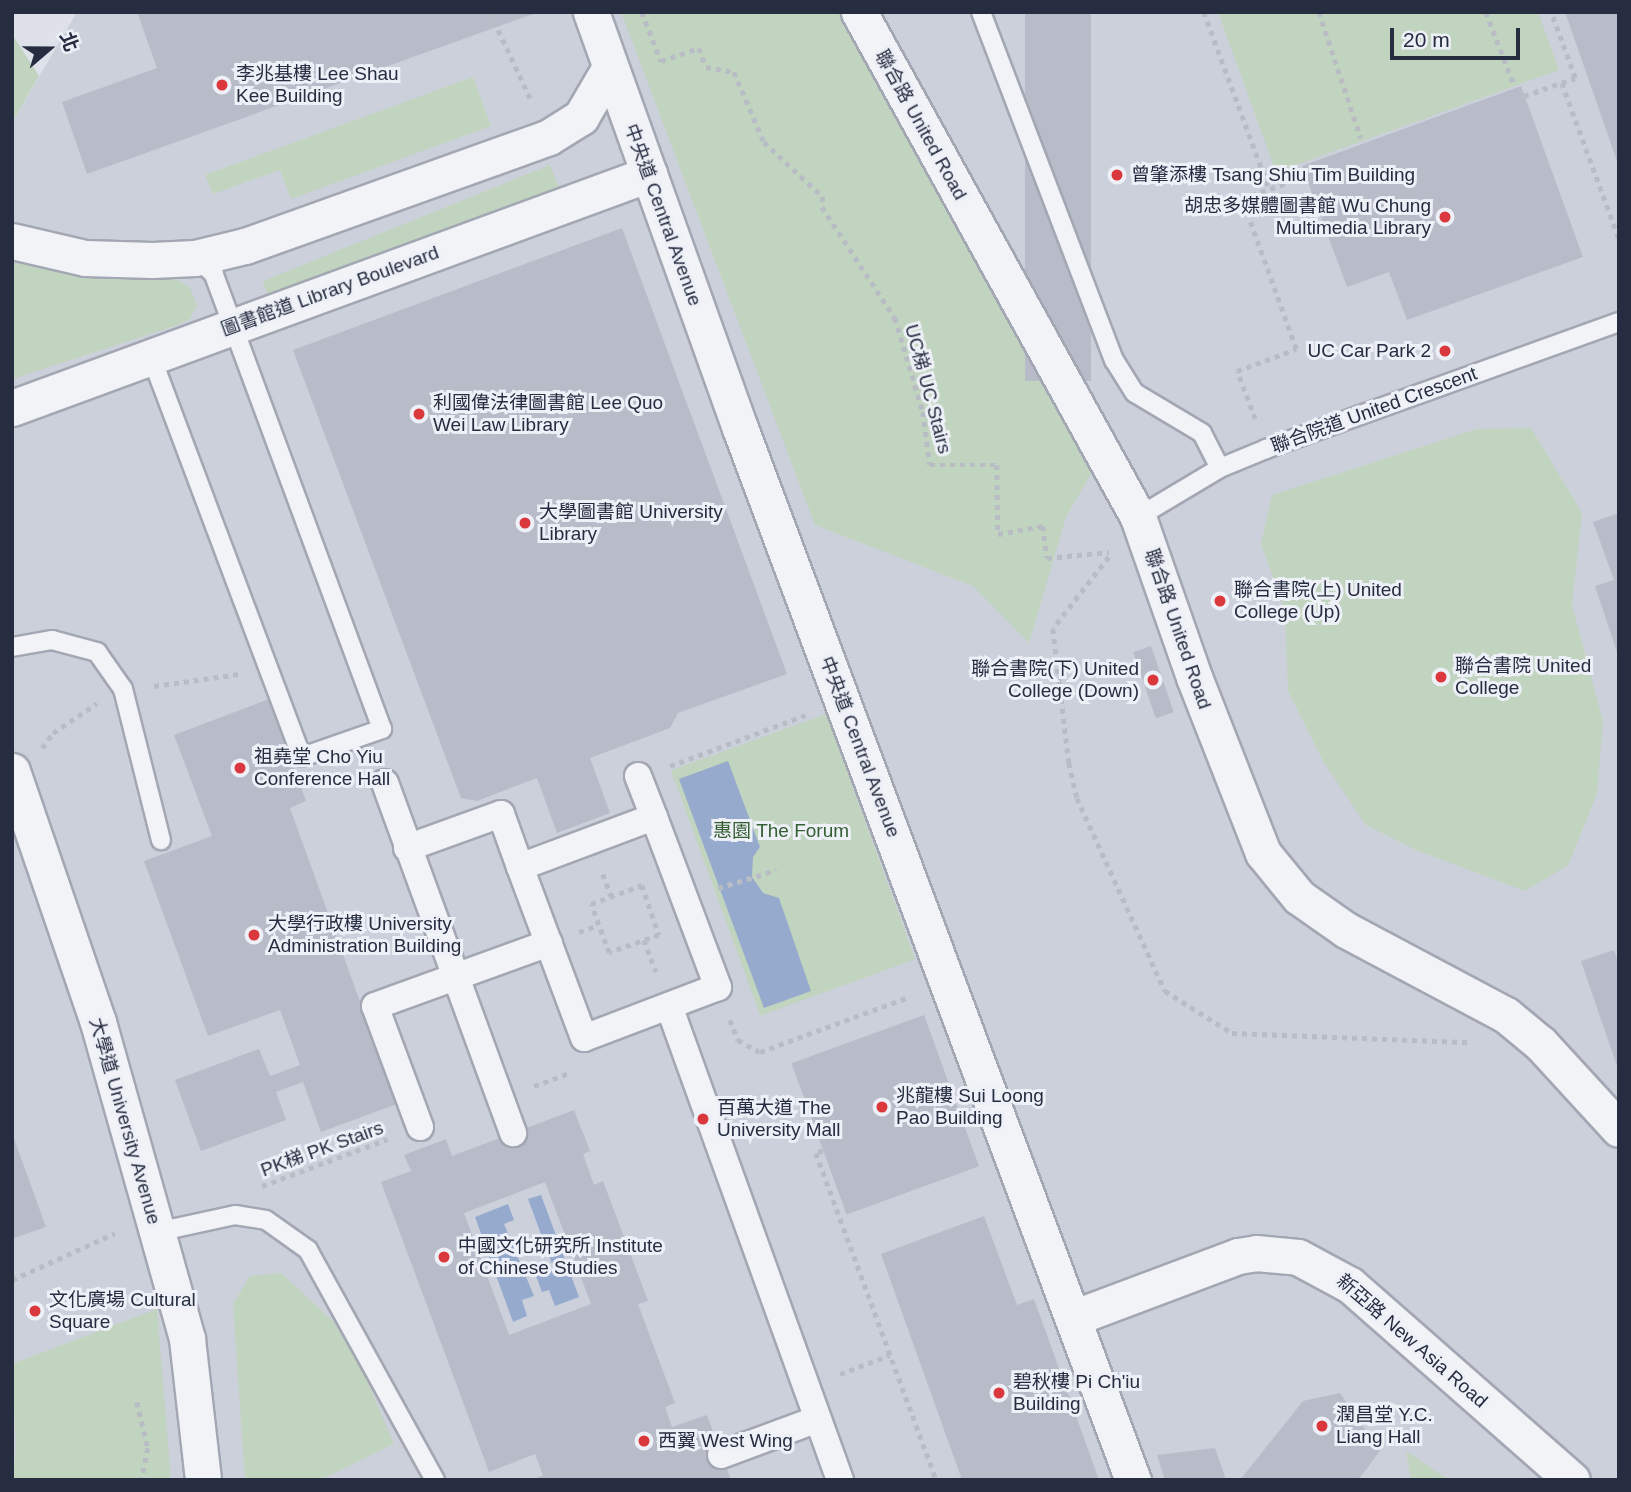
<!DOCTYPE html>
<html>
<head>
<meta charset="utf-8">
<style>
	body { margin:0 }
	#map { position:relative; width:1631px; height:1492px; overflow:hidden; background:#dee1e9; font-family:Arial,"Noto Sans TC",sans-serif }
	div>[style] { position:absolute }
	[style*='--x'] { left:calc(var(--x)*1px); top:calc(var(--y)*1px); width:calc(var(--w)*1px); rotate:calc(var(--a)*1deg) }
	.built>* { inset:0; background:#ccd0db }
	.green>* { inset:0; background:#c1d4bf; transform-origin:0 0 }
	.water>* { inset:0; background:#96aacd }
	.building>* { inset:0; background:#b8bcc9; transform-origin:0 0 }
	.path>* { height:4.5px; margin-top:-2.25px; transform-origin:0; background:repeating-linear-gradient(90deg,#b8bcc4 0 5px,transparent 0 10px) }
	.roads { filter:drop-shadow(2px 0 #a3a7b3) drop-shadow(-2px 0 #a3a7b3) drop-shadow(0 2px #a3a7b3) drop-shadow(0 -2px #a3a7b3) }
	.service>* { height:18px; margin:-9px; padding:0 9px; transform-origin:9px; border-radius:9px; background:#f1f3f7 }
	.pedestrian>* { height:26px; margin:-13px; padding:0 13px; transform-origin:13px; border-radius:13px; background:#f1f3f7 }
	.minor>* { height:35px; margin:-17.5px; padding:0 17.5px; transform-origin:17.5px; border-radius:17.5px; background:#f1f3f7 }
	.dots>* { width:19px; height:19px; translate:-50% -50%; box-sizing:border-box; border:4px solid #eef0f7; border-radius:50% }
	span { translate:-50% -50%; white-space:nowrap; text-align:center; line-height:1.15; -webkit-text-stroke:6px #eef0f7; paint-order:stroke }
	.poi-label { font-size:19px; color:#262d41 }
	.left { translate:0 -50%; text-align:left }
	.right { translate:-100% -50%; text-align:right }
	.street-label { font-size:19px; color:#262d41 }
	.park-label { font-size:19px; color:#355e32 }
	.frame { position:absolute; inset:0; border:14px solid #262d41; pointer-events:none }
	.north { position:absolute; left:14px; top:14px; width:70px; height:70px; -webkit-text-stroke:5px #eef0f7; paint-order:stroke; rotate:70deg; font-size:19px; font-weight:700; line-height:28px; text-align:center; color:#262d41 }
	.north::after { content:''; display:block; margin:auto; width:24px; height:32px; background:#262d41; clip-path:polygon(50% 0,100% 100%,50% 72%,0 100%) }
	.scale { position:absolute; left:1390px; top:28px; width:130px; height:32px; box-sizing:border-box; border:4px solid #262d41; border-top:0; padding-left:9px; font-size:21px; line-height:24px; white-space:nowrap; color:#262d41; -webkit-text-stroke:5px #eef0f7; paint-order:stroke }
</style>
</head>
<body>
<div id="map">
	<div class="built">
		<div style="clip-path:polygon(77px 12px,1619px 12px,1619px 1480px,12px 1480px,12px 123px)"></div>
	</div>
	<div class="green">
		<div style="clip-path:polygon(621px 12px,841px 12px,1105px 450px,1066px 517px,1029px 643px,973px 586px,815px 525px)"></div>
		<div style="clip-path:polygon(1218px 12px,1538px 12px,1559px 70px,1276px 172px)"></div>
		<div style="clip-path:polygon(12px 34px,39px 76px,12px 123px)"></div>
		<div style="clip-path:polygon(473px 77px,491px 126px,291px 199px,280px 170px,213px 194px,205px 175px)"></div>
		<div style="left:550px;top:165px;width:32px;height:310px;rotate:68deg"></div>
		<div style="clip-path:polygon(12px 262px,103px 279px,173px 277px,190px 288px,197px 305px,190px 319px,175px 326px,12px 379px)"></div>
		<div style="clip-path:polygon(1531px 428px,1582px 513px,1572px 605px,1603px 722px,1597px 794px,1568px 865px,1525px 891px,1416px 850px,1366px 825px,1324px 763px,1288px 691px,1285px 610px,1261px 544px,1272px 495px,1477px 429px)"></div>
		<div style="left:826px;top:714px;width:261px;height:165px;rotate:70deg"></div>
		<div style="clip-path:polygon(281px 1273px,347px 1334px,394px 1444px,320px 1480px,245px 1480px,233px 1304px,250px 1276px)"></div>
		<div style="clip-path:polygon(157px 1309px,171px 1480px,12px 1480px,16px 1449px,12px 1364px)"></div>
		<div style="clip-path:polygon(1406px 1451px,1449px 1480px,1411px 1480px)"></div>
	</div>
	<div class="water">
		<div style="clip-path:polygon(728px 761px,760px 847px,753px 857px,752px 877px,763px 893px,779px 898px,811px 991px,764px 1008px,679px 779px)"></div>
		<div style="clip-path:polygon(541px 1195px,579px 1297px,555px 1306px,549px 1290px,542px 1292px,536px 1276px,554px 1269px,528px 1199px)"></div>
		<div style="clip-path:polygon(508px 1204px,514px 1220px,504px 1224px,534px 1296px,522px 1300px,527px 1316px,513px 1322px,475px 1217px)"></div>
	</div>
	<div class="building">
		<div style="clip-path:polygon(137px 12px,536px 12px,536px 13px,87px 174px,62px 102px,157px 68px)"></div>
		<div style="left:1025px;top:12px;width:66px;height:369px"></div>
		<div style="clip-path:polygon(1565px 12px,1619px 12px,1619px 164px,1618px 164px)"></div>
		<div style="clip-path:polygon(1521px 86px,1583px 257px,1407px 320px,1389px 272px,1347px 287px,1302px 166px)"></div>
		<div style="clip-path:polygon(622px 228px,787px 674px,678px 713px,670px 728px,590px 758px,610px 813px,557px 833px,537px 778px,477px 801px,461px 798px,293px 350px)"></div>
		<div style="clip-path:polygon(1619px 513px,1619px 655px,1618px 655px,1595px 586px,1614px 580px,1593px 522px)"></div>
		<div style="left:1151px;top:646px;width:70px;height:19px;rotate:71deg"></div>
		<div style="clip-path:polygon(269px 699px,306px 801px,290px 808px,397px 1104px,321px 1132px,303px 1082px,276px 1092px,286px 1120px,201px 1151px,175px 1080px,259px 1049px,270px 1076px,300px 1065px,280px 1010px,208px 1036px,144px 861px,212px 836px,174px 735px)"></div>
		<div style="clip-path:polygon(1614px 950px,1619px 964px,1618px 1069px,1581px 961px)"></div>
		<div style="left:924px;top:1015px;width:161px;height:141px;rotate:70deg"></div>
		<div style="clip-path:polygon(evenodd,574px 1110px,590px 1151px,583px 1154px,594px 1185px,603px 1181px,648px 1301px,638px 1304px,675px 1403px,665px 1407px,672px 1427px,707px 1415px,731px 1480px,532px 1480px,543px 1475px,535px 1454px,489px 1472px,381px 1182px,411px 1171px,404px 1155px,446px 1139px,452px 1156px,574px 1110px,545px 1182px,591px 1304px,509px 1335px,464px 1213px,545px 1182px)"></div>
		<div style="clip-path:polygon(12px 1133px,46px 1227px,12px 1239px)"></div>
		<div style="clip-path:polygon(984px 1216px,1017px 1305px,1034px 1299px,1099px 1480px,962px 1480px,881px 1254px)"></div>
		<div style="clip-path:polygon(1340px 1393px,1380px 1451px,1358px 1480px,1240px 1480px,1303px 1401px)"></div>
		<div style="clip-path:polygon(1215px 1448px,1226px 1480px,1165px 1480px,1157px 1455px)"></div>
	</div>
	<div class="path">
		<div style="--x:490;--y:12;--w:97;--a:65"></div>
		<div style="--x:642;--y:12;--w:53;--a:68.8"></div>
		<div style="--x:661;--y:61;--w:40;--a:-18.9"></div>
		<div style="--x:699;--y:48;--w:20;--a:70"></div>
		<div style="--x:706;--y:67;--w:28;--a:10"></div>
		<div style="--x:734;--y:72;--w:76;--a:66.8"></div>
		<div style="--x:764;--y:142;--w:81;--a:43"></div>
		<div style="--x:823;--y:197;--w:10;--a:96"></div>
		<div style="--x:822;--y:207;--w:133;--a:56.7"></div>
		<div style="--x:895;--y:318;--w:98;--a:73.4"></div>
		<div style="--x:923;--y:412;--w:53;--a:82.5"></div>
		<div style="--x:930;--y:465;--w:67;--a:0"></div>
		<div style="--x:997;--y:465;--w:69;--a:89.2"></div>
		<div style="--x:998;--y:534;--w:46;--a:-10.1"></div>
		<div style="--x:1043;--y:526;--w:32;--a:83"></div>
		<div style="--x:1047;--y:558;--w:62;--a:-5.5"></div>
		<div style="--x:1204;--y:12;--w:189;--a:69.8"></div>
		<div style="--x:1319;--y:12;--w:133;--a:71.6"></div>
		<div style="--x:1486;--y:12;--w:78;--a:69"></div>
		<div style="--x:1562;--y:83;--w:166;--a:69.9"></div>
		<div style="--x:1524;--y:96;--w:54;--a:-19.4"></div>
		<div style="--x:1575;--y:78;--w:70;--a:-110"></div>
		<div style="--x:1255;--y:419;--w:51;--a:-110.6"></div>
		<div style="--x:1237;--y:371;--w:63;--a:-20.4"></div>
		<div style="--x:1296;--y:349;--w:159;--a:-109.8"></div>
		<div style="--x:1242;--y:199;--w:68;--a:-19.8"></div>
		<div style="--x:1109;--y:557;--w:91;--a:127.9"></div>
		<div style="--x:1053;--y:629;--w:135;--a:83.2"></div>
		<div style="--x:1069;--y:763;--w:36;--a:77"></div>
		<div style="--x:1077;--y:798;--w:212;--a:65.5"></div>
		<div style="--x:1165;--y:991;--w:79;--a:32.1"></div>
		<div style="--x:1232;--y:1033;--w:238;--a:2.2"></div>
		<div style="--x:154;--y:686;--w:86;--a:-8"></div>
		<div style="--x:42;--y:748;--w:19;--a:-54"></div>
		<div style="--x:53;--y:733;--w:53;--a:-34.3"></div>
		<div style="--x:670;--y:766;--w:145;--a:-20.6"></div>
		<div style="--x:603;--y:874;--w:23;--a:70"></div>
		<div style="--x:642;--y:885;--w:53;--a:71.2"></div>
		<div style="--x:659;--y:935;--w:53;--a:160.2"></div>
		<div style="--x:609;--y:953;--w:52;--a:-110.2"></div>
		<div style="--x:591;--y:904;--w:54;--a:-20.4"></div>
		<div style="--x:718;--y:888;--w:61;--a:-17.2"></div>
		<div style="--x:579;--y:932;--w:20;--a:-20"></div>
		<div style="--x:644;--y:940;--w:34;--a:69"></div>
		<div style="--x:730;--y:1020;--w:22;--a:68"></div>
		<div style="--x:738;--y:1040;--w:25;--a:29"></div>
		<div style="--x:760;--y:1052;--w:159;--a:-20.3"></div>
		<div style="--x:534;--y:1086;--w:40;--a:-20.2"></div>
		<div style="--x:823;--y:1151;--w:7;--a:164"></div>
		<div style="--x:816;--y:1153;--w:348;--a:69.8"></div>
		<div style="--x:262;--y:1186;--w:134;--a:-20.5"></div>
		<div style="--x:12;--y:1280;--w:113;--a:-24.5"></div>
		<div style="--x:840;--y:1374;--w:53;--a:-20.8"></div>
		<div style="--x:137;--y:1402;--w:47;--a:76.6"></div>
		<div style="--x:148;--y:1448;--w:33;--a:101"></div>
	</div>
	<div class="roads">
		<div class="service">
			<div style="--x:981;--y:12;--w:373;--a:69.1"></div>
			<div style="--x:1114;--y:360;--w:39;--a:58"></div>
			<div style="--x:1135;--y:393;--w:78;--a:30.8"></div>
			<div style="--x:1202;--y:433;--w:39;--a:63"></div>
			<div style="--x:151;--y:356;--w:428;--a:69.4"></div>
			<div style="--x:302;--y:757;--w:85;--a:-19.3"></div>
			<div style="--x:382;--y:729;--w:485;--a:-110.3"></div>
			<div style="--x:214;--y:274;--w:24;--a:-138"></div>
			<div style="--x:1138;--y:517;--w:96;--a:-30.9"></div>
			<div style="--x:1220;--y:468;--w:50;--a:-22.4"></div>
			<div style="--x:1266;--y:449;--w:375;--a:-19.8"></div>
			<div style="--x:12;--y:647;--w:41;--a:-9.9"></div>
			<div style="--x:52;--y:640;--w:47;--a:14.9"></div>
			<div style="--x:97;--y:652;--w:45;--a:54.9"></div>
			<div style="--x:123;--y:689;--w:156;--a:75.9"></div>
			<div style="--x:157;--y:1232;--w:80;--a:-12.3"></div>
			<div style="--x:235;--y:1215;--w:31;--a:9"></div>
			<div style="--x:266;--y:1220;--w:52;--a:35.5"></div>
			<div style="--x:308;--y:1250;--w:263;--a:61.1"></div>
		</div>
		<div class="pedestrian">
			<div style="--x:638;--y:776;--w:44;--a:68.7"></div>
			<div style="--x:385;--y:783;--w:373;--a:69.9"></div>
			<div style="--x:654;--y:817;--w:182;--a:69.4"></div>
			<div style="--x:718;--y:987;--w:143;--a:159.2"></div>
			<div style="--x:584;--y:1038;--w:183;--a:-110.5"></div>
			<div style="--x:520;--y:867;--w:143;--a:-20.5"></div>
			<div style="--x:407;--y:848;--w:100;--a:-19.9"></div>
			<div style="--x:501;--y:814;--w:56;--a:70.3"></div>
			<div style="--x:669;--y:1006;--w:504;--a:70.16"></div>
			<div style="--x:420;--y:1127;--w:129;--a:-110.4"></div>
			<div style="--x:375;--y:1006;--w:185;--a:-19.9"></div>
			<div style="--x:721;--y:1455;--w:103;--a:-20.4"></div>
		</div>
		<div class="minor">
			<div style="--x:591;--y:12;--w:442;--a:70.3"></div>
			<div style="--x:740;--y:428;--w:1123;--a:69.52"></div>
			<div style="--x:859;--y:12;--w:577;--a:61.08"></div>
			<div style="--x:1138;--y:517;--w:170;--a:70.7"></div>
			<div style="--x:1194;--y:677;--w:189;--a:68.6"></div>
			<div style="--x:1263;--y:853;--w:57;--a:50.7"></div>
			<div style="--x:1299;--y:897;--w:57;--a:35.1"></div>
			<div style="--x:1346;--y:930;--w:181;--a:28"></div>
			<div style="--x:1506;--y:1015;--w:45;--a:39.6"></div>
			<div style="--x:1541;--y:1044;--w:115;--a:47.5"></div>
			<div style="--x:12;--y:241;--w:75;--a:13.1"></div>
			<div style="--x:85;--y:258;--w:67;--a:1.7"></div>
			<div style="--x:152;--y:260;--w:43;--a:-2.7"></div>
			<div style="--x:195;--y:258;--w:51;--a:-13.5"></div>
			<div style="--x:245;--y:246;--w:323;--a:-19.7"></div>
			<div style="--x:549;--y:137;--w:38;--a:-32"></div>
			<div style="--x:581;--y:117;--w:56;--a:-59.7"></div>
			<div style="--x:12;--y:408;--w:679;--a:-20.17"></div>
			<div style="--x:12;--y:771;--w:265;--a:71.1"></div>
			<div style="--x:98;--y:1022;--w:329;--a:74.3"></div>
			<div style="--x:187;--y:1339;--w:142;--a:83.5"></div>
			<div style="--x:1073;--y:1318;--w:176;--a:-20.6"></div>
			<div style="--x:1238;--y:1256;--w:18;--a:-9"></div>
			<div style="--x:1256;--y:1253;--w:42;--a:5.4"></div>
			<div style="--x:1298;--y:1257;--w:59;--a:28.3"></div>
			<div style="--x:1350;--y:1285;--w:295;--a:41.3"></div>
		</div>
	</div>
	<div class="dots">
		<div style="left:222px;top:85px;background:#da383d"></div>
		<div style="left:1117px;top:175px;background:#da383d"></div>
		<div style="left:1445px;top:217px;background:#da383d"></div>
		<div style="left:1445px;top:351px;background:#da383d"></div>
		<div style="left:419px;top:414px;background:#da383d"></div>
		<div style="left:525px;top:523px;background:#da383d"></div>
		<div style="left:1220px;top:601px;background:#da383d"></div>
		<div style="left:1441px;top:677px;background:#da383d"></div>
		<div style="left:1153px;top:680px;background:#da383d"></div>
		<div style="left:240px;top:768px;background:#da383d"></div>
		<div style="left:254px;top:935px;background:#da383d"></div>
		<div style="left:882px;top:1107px;background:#da383d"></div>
		<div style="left:703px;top:1119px;background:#da383d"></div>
		<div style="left:444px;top:1257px;background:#da383d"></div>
		<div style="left:35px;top:1311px;background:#da383d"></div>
		<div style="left:999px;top:1393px;background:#da383d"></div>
		<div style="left:1322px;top:1426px;background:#da383d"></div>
		<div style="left:644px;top:1441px;background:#da383d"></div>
	</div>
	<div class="poi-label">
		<span class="left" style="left:236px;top:85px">李兆基樓 Lee Shau<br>Kee Building</span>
		<span class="left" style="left:1131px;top:175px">曾肇添樓 Tsang Shiu Tim Building</span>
		<span class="right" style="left:1431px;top:217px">胡忠多媒體圖書館 Wu Chung<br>Multimedia Library</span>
		<span class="right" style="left:1431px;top:351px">UC Car Park 2</span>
		<span class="left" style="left:433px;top:414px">利國偉法律圖書館 Lee Quo<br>Wei Law Library</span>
		<span class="left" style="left:539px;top:523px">大學圖書館 University<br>Library</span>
		<span class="left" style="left:1234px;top:601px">聯合書院(上) United<br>College (Up)</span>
		<span class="left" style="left:1455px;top:677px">聯合書院 United<br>College</span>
		<span class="right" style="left:1139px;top:680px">聯合書院(下) United<br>College (Down)</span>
		<span class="left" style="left:254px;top:768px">祖堯堂 Cho Yiu<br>Conference Hall</span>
		<span class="left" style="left:268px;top:935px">大學行政樓 University<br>Administration Building</span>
		<span class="left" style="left:896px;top:1107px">兆龍樓 Sui Loong<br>Pao Building</span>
		<span class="left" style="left:717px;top:1119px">百萬大道 The<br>University Mall</span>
		<span class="left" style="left:458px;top:1257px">中國文化研究所 Institute<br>of Chinese Studies</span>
		<span class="left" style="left:49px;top:1311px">文化廣場 Cultural<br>Square</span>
		<span class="left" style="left:1013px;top:1393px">碧秋樓 Pi Ch'iu<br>Building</span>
		<span class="left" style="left:1336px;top:1426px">潤昌堂 Y.C.<br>Liang Hall</span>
		<span class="left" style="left:658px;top:1441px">西翼 West Wing</span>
	</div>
	<div class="street-label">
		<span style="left:921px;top:125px;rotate:61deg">聯合路 United Road</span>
		<span style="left:663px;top:215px;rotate:70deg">中央道 Central Avenue</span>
		<span style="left:330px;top:291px;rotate:-20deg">圖書館道 Library Boulevard</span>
		<span style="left:928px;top:389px;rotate:75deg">UC梯 UC Stairs</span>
		<span style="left:1374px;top:410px;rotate:-20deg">聯合院道 United Crescent</span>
		<span style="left:1178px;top:629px;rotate:71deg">聯合路 United Road</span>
		<span style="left:860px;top:747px;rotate:69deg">中央道 Central Avenue</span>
		<span style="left:125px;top:1121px;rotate:74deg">大學道 University Avenue</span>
		<span style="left:322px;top:1149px;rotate:-20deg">PK梯 PK Stairs</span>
		<span style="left:1412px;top:1341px;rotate:41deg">新亞路 New Asia Road</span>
	</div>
	<div class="park-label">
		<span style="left:781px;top:831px">惠園 The Forum</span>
	</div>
	<div class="frame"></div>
	<div class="north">北</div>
	<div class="scale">20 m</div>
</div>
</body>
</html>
